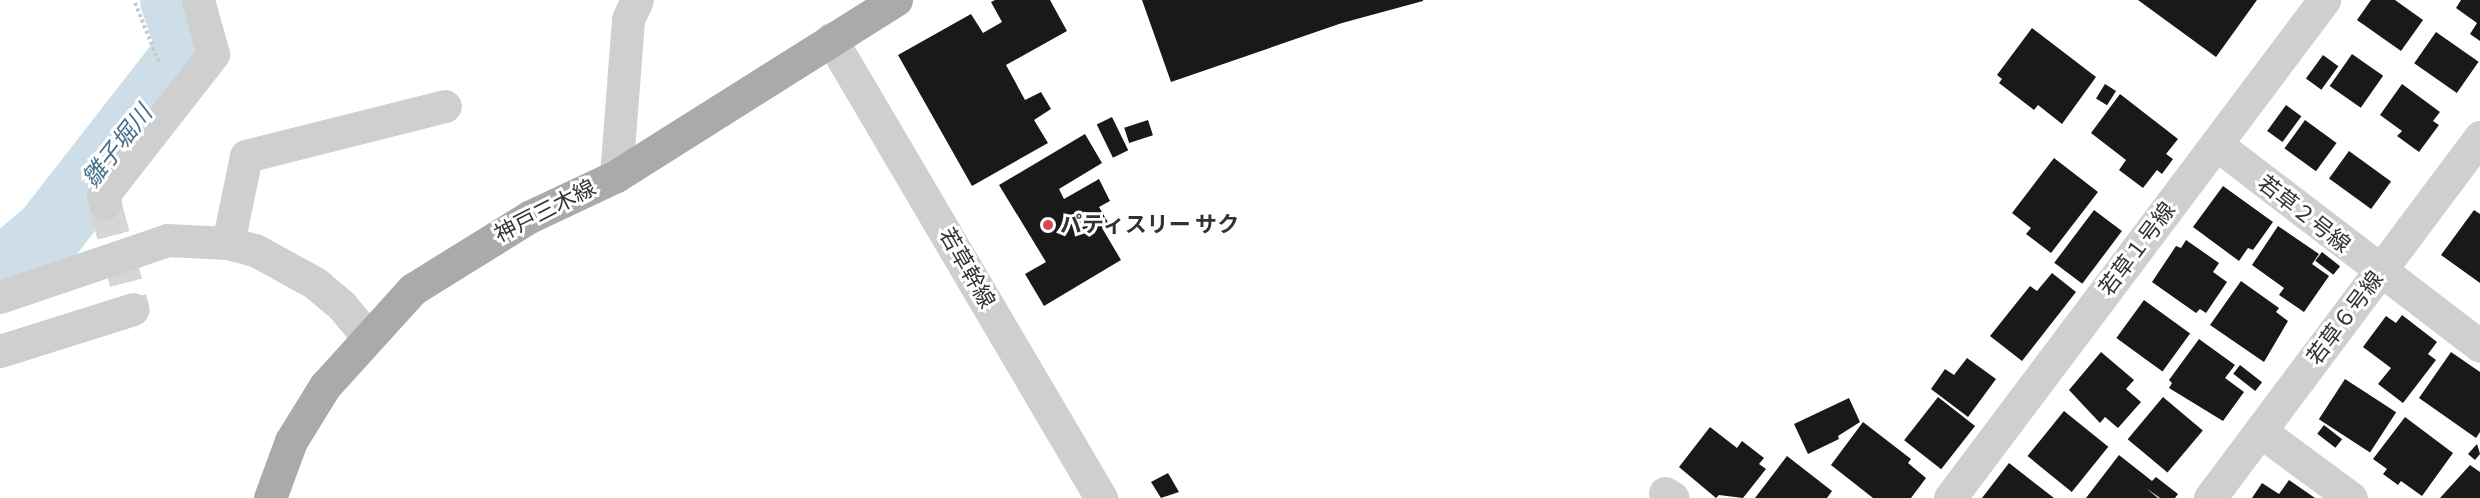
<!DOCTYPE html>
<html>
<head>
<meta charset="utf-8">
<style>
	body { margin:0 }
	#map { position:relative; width:2480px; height:498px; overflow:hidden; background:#fff; font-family:"PT Sans Narrow","Noto Sans JP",sans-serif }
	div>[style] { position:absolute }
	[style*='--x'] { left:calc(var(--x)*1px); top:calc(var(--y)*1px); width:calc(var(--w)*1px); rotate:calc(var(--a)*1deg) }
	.river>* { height:70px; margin:-35px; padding:0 35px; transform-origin:35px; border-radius:35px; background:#cddee8 }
	.building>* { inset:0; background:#191919; transform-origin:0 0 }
	.minor-tunnel>* { height:33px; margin-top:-16.5px; transform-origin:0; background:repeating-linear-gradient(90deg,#d6d6d6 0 33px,transparent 0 49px) }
	.path>* { height:4px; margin-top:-2px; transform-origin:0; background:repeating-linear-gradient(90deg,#c9c9c9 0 3px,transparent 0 6px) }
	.minor>* { height:33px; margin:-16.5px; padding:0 16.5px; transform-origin:16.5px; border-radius:16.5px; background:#cfcfcf }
	.major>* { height:33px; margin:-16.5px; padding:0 16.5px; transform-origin:16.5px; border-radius:16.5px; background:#aaa }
	.dots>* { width:16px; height:16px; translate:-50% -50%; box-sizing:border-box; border:3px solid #fff; border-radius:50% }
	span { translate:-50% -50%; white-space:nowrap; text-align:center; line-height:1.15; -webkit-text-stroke:6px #fff; paint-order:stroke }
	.street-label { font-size:22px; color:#323232 }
	.poi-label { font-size:22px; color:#323232; font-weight:700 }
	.left { translate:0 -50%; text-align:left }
	.water-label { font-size:24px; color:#47728c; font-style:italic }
</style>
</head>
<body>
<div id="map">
	<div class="river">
		<div style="--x:0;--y:274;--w:64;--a:-39.9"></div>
		<div style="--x:49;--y:233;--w:233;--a:-52.1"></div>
		<div style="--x:192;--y:49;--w:52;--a:-109.1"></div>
	</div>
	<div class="building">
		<div style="clip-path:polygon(995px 0,1050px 0,1067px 31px,1006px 65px,1025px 100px,1041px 92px,1051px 109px,1034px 120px,1048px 143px,972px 186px,898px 55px,971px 14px,983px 33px,1002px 22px,991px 2px)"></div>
		<div style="clip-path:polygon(1142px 0,1423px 0,1423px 1px,1342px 23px,1171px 82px)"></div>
		<div style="clip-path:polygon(2138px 0,2257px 0,2216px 57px)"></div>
		<div style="clip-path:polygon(2371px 0,2395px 0,2423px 20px,2401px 51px,2357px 20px)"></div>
		<div style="clip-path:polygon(2461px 0,2480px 0,2480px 41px,2470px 34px,2477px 23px,2456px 8px)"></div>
		<div style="clip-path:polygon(2032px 28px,2096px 77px,2062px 124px,2038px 105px,2034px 110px,1999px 83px,2002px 79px,1997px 75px)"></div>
		<div style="left:2436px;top:32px;width:52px;height:38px;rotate:35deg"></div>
		<div style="left:2352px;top:54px;width:38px;height:39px;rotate:35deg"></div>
		<div style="left:2323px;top:55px;width:19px;height:29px;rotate:36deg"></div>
		<div style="left:2105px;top:84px;width:13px;height:17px;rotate:32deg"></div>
		<div style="clip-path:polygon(2402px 84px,2440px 112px,2433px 121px,2439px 125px,2419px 152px,2397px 136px,2402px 131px,2380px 115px)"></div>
		<div style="clip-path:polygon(2120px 94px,2178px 139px,2166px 154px,2173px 159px,2162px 174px,2157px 170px,2143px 188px,2119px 170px,2126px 160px,2091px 133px)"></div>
		<div style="left:2286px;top:105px;width:19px;height:32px;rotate:36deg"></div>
		<div style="left:1112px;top:117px;width:37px;height:17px;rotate:64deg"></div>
		<div style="left:1148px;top:120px;width:16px;height:25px;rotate:72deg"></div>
		<div style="left:2305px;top:120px;width:39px;height:35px;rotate:36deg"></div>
		<div style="clip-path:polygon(1085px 134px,1102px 163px,1059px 189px,1064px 199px,1099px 179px,1110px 201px,1099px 207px,1109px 224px,1102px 228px,1121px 260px,1044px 306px,1025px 274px,1046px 262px,999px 185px)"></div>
		<div style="left:2349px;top:151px;width:52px;height:34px;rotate:36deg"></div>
		<div style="clip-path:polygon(2054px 158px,2098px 192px,2051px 253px,2026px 234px,2031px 228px,2012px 213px)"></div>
		<div style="clip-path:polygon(2223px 186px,2273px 222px,2253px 250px,2248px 248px,2239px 261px,2193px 227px)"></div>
		<div style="left:2094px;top:210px;width:35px;height:66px;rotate:37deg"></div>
		<div style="clip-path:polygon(2474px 210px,2480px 214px,2480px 283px,2441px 255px)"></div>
		<div style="clip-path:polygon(2278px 226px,2319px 254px,2312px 264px,2329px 276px,2304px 312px,2279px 295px,2284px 288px,2252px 265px)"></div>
		<div style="clip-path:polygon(2186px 240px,2219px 263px,2213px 272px,2227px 282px,2206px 313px,2200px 309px,2196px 313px,2152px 282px,2176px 246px,2181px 248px)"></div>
		<div style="left:2322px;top:252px;width:23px;height:11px;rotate:38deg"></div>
		<div style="clip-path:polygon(2052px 273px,2076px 292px,2022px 361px,1990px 336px,2030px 286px,2037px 291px)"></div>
		<div style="clip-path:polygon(2241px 281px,2279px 308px,2276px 312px,2288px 321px,2264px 362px,2210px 325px)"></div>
		<div style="left:2144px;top:300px;width:57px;height:47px;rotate:36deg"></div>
		<div style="clip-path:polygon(2402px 315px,2437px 342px,2428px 354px,2436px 360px,2403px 403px,2378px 384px,2391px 368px,2363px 347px,2386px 316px,2396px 323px)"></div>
		<div style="clip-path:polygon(2199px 339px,2235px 365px,2225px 378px,2244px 392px,2223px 421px,2169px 388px,2172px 383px,2169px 380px)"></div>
		<div style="clip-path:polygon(2101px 352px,2134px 380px,2126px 389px,2141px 402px,2118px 428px,2105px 417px,2100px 423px,2069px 390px)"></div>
		<div style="clip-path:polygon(2451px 352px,2480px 372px,2480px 432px,2476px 438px,2419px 398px)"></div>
		<div style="clip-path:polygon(1967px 358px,1996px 379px,1968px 417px,1931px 389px,1945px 369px,1954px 375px)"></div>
		<div style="left:2240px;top:365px;width:28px;height:11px;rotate:38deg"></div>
		<div style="left:2345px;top:379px;width:61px;height:48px;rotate:33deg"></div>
		<div style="left:1938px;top:397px;width:47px;height:55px;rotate:38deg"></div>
		<div style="left:2163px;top:397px;width:52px;height:55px;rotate:40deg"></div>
		<div style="clip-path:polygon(1849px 398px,1860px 422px,1838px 436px,1839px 439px,1808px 454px,1794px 424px)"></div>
		<div style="left:2064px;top:411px;width:57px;height:58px;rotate:39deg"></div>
		<div style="clip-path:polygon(2405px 417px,2453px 453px,2422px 496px,2401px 481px,2398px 485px,2383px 474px,2387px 469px,2373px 459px)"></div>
		<div style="clip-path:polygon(1863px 422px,1911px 459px,1908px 463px,1926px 478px,1911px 498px,1873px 498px,1831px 465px)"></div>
		<div style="left:2324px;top:425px;width:23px;height:11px;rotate:38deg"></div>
		<div style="clip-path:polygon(1710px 427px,1737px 448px,1742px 441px,1764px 458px,1759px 464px,1766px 469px,1743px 498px,1719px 495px,1716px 498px,1679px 467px)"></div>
		<div style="clip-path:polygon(2477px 444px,2480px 454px,2475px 460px,2468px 454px)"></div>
		<div style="clip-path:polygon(2119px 455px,2152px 481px,2156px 477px,2178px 494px,2175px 498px,2160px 498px,2146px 488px,2158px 498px,2086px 498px)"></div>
		<div style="clip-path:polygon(1787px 456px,1832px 491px,1827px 498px,1755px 498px)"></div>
		<div style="clip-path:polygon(2009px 463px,2054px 498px,1982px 498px)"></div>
		<div style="clip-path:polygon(2470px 465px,2480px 472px,2480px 498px,2440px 498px)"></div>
		<div style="clip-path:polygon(1168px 473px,1179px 492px,1161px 498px,1151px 482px)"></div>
		<div style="clip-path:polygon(2289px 480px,2315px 498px,2252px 498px,2262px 483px,2279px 494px)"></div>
	</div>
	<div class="minor-tunnel">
		<div style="--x:105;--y:203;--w:110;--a:75.2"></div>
	</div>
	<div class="path">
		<div style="--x:135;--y:3;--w:64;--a:67.9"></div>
	</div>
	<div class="minor">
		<div style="--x:831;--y:39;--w:533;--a:59.53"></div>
		<div style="--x:2216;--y:144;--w:332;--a:37.4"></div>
		<div style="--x:616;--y:176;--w:157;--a:-85.6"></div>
		<div style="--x:628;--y:19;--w:21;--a:-65"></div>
		<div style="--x:105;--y:203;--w:8;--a:-104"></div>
		<div style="--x:103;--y:195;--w:179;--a:-52"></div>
		<div style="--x:213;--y:54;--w:56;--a:-105.5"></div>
		<div style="--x:228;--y:243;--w:89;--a:-78.3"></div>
		<div style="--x:246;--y:156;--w:205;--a:-14.1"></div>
		<div style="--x:0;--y:297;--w:176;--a:-18.8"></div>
		<div style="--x:167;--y:240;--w:61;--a:2.8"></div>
		<div style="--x:228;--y:243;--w:28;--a:15"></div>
		<div style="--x:255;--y:250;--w:68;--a:28.8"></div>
		<div style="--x:315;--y:283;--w:35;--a:40"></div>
		<div style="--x:342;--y:306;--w:40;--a:50"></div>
		<div style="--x:0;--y:351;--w:139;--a:-17.5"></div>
		<div style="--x:2260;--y:431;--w:113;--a:36.4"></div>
		<div style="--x:1665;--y:493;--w:9;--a:32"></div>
		<div style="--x:1950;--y:498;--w:623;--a:-53.09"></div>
		<div style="--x:2210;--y:498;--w:451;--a:-53.2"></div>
	</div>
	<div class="major">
		<div style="--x:270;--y:498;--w:61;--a:-69.8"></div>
		<div style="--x:291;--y:441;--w:65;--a:-58.3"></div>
		<div style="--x:325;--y:386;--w:131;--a:-47.8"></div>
		<div style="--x:413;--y:289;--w:137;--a:-31.8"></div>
		<div style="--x:529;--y:217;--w:96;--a:-25.2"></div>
		<div style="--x:616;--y:176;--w:331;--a:-32.2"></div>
	</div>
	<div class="dots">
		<div style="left:1048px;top:225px;background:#d44954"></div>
	</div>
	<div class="street-label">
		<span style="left:545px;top:211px;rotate:-27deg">神戸三木線</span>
		<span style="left:2304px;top:214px;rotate:38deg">若草２号線</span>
		<span style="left:2137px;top:249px;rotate:-53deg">若草１号線</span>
		<span style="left:967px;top:268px;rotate:60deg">若草幹線</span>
		<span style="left:2345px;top:318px;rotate:-53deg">若草６号線</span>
	</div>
	<div class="poi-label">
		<span class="left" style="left:1060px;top:225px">パティスリー サク</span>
	</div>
	<div class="water-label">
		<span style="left:117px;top:146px;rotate:-52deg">雛子堀川</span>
	</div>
</div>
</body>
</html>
